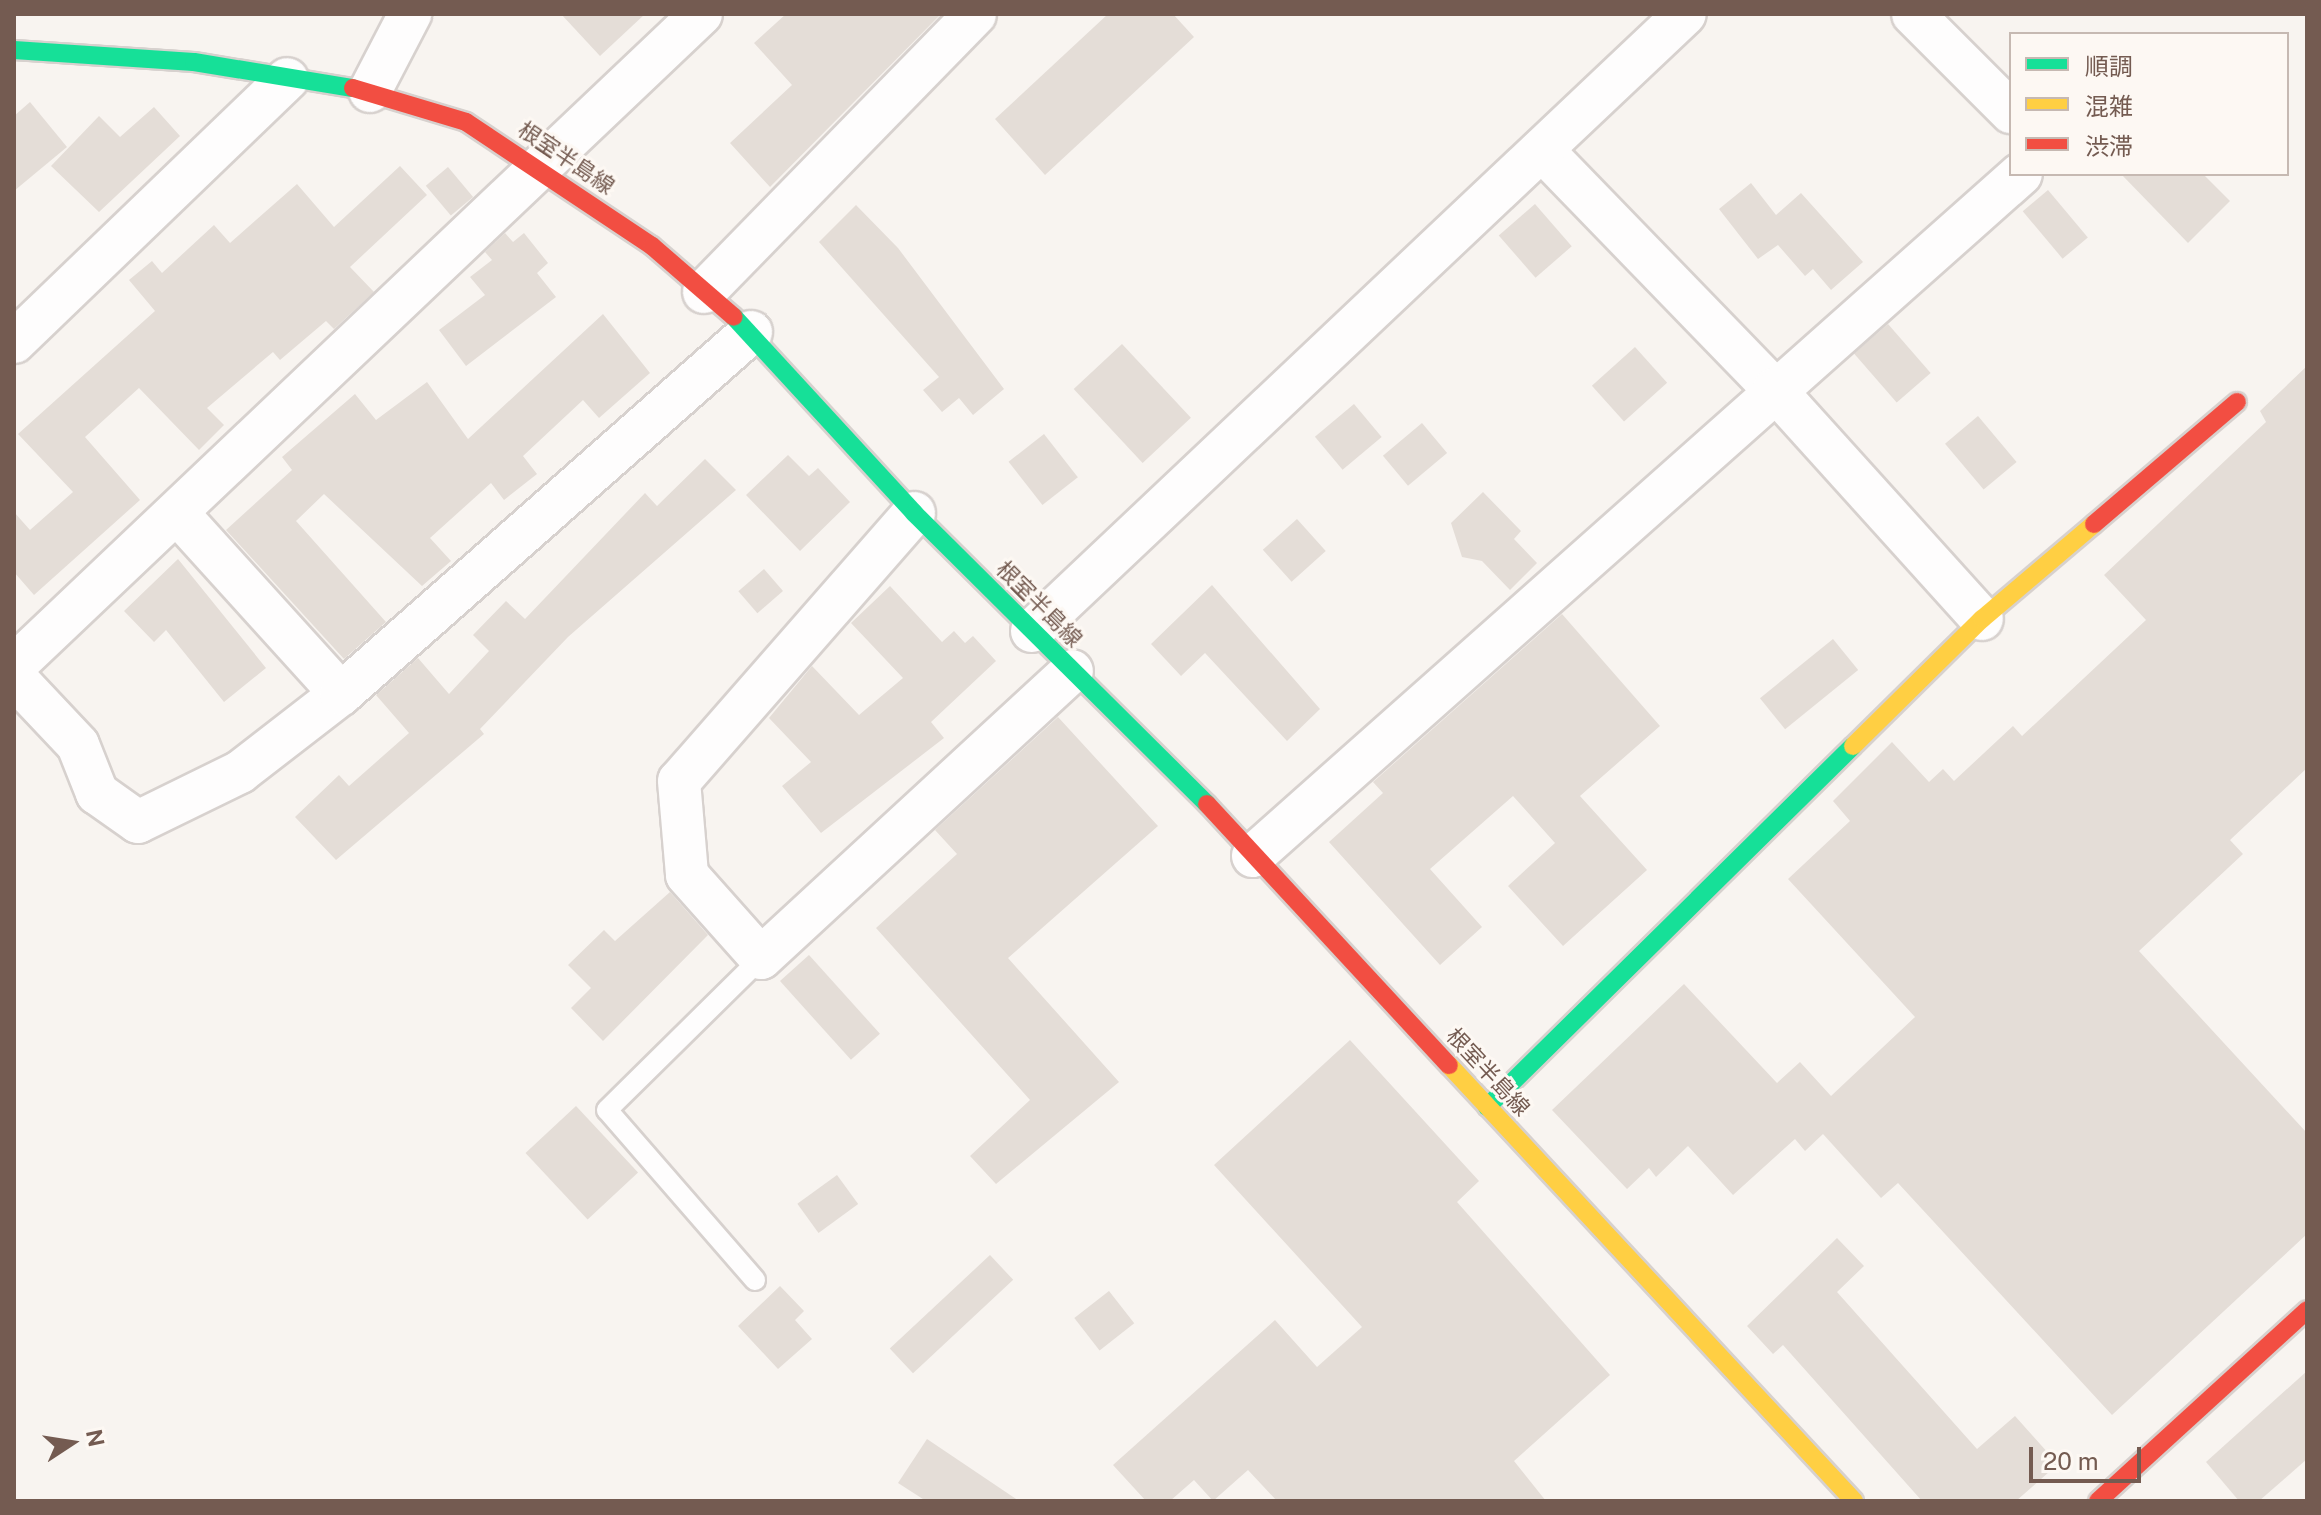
<!DOCTYPE html>
<html>
<head>
<meta charset="utf-8">
<style>
	body { margin:0 }
	#map { position:relative; width:2321px; height:1515px; overflow:hidden; background:#f8f4f0; font-family:"Public Sans","Noto Sans JP",sans-serif }
	div>[style] { position:absolute }
	[style*='--x'] { left:calc(var(--x)*1px); top:calc(var(--y)*1px); width:calc(var(--w)*1px); rotate:calc(var(--a)*1deg) }
	.building>* { inset:0; background:#e4ddd7; transform-origin:0 0 }
	.roads { filter:drop-shadow(2px 0 #d7d1ce) drop-shadow(-2px 0 #d7d1ce) drop-shadow(0 2px #d7d1ce) drop-shadow(0 -2px #d7d1ce) }
	.lane>* { height:20px; margin:-10px; padding:0 10px; transform-origin:10px; border-radius:10px; background:#fefdfd }
	.street>* { height:42px; margin:-21px; padding:0 21px; transform-origin:21px; border-radius:21px; background:#fefdfd }
	.fast>* { height:18px; margin:-9px; padding:0 9px; transform-origin:9px; border-radius:9px; background:#16e098 }
	.slow>* { height:18px; margin:-9px; padding:0 9px; transform-origin:9px; border-radius:9px; background:#ffcf43 }
	.jam>* { height:18px; margin:-9px; padding:0 9px; transform-origin:9px; border-radius:9px; background:#f24e42 }
	span { translate:-50% -50%; white-space:nowrap; text-align:center; line-height:1.15; -webkit-text-stroke:6px #fdf8f3; paint-order:stroke }
	.street-label { font-size:22px; color:#745b51 }
	.frame { position:absolute; inset:0; border:16px solid #745b51; pointer-events:none }
	.legend { position:absolute; left:2009px; top:32px; width:280px; height:144px; box-sizing:border-box; background:#fdf8f3; border:2px solid #c6b9b2; margin:0; padding:10px 14px; list-style:none; font-size:24px; color:#745b51 }
	.legend li { display:flex; align-items:center; gap:16px; height:40px }
	.legend b { width:40px; border:2px solid #c6b9b2 }
	.north { position:absolute; left:32px; top:1403px; width:80px; height:80px; -webkit-text-stroke:6px #fdf8f3; paint-order:stroke; rotate:78deg; font-size:22px; font-weight:700; line-height:32px; text-align:center; color:#745b51 }
	.north::after { content:''; display:block; margin:auto; width:28px; height:36px; background:#745b51; clip-path:polygon(50% 0,100% 100%,50% 72%,0 100%) }
	.scale { position:absolute; left:2029px; top:1447px; width:112px; height:36px; box-sizing:border-box; border:4px solid #745b51; border-top:0; padding-left:10px; font-size:24px; line-height:28px; white-space:nowrap; color:#745b51; -webkit-text-stroke:6px #fdf8f3; paint-order:stroke }
</style>
</head>
<body>
<div id="map">
	<div class="building">
		<div style="clip-path:polygon(561px 14px,645px 14px,600px 56px)"></div>
		<div style="clip-path:polygon(786px 14px,941px 14px,770px 187px,730px 143px,792px 85px,754px 43px)"></div>
		<div style="clip-path:polygon(1108px 14px,1173px 14px,1194px 37px,1045px 175px,995px 119px)"></div>
		<div style="clip-path:polygon(30px 102px,67px 147px,14px 191px,14px 116px)"></div>
		<div style="clip-path:polygon(154px 107px,180px 136px,99px 212px,51px 166px,99px 116px,120px 137px)"></div>
		<div style="clip-path:polygon(400px 166px,427px 195px,350px 267px,374px 292px,334px 329px,326px 321px,280px 360px,273px 352px,207px 408px,224px 425px,199px 450px,139px 388px,85px 437px,140px 500px,34px 595px,14px 572px,14px 512px,30px 530px,73px 492px,18px 434px,155px 311px,129px 280px,152px 261px,162px 273px,214px 225px,230px 243px,297px 184px,334px 227px)"></div>
		<div style="left:448px;top:167px;width:39px;height:29px;rotate:50deg"></div>
		<div style="clip-path:polygon(2121px 174px,2203px 174px,2230px 201px,2188px 243px)"></div>
		<div style="clip-path:polygon(1751px 183px,1776px 215px,1801px 193px,1863px 262px,1831px 290px,1813px 269px,1805px 276px,1778px 245px,1758px 259px,1719px 209px)"></div>
		<div style="left:2048px;top:190px;width:62px;height:33px;rotate:50deg"></div>
		<div style="left:1535px;top:204px;width:56px;height:48px;rotate:49deg"></div>
		<div style="clip-path:polygon(856px 205px,898px 248px,1004px 389px,973px 415px,959px 398px,942px 412px,923px 390px,939px 377px,819px 242px)"></div>
		<div style="clip-path:polygon(505px 233px,513px 242px,524px 233px,548px 263px,537px 273px,556px 297px,466px 366px,439px 330px,485px 295px,470px 277px,492px 260px,485px 252px)"></div>
		<div style="clip-path:polygon(603px 314px,650px 373px,599px 418px,583px 400px,523px 456px,537px 474px,504px 500px,491px 483px,430px 538px,451px 561px,422px 586px,324px 494px,296px 521px,386px 622px,344px 659px,226px 530px,292px 470px,282px 457px,355px 394px,376px 420px,427px 382px,468px 439px)"></div>
		<div style="left:1888px;top:324px;width:65px;height:45px;rotate:49deg"></div>
		<div style="left:1122px;top:344px;width:101px;height:66px;rotate:47deg"></div>
		<div style="left:1635px;top:347px;width:48px;height:58px;rotate:48deg"></div>
		<div style="clip-path:polygon(2307px 366px,2307px 768px,2230px 840px,2243px 854px,2139px 951px,2307px 1133px,2307px 1234px,2112px 1415px,1898px 1183px,1881px 1198px,1823px 1134px,1805px 1151px,1795px 1139px,1733px 1195px,1688px 1146px,1656px 1177px,1649px 1168px,1627px 1189px,1552px 1110px,1684px 984px,1777px 1083px,1800px 1062px,1831px 1096px,1915px 1017px,1788px 879px,1850px 821px,1833px 801px,1892px 742px,1929px 782px,1943px 769px,1954px 781px,2013px 726px,2022px 736px,2146px 620px,2104px 575px,2266px 422px,2260px 411px)"></div>
		<div style="left:1354px;top:404px;width:43px;height:51px;rotate:50deg"></div>
		<div style="left:1978px;top:416px;width:60px;height:43px;rotate:50deg"></div>
		<div style="left:1422px;top:423px;width:39px;height:51px;rotate:50deg"></div>
		<div style="left:1044px;top:434px;width:55px;height:45px;rotate:52deg"></div>
		<div style="clip-path:polygon(788px 455px,809px 476px,818px 468px,850px 502px,800px 551px,746px 495px)"></div>
		<div style="clip-path:polygon(705px 459px,736px 490px,568px 637px,480px 729px,484px 734px,336px 860px,295px 817px,339px 775px,349px 786px,409px 733px,376px 695px,418px 658px,449px 694px,489px 651px,473px 635px,506px 601px,525px 619px,645px 493px,657px 506px)"></div>
		<div style="clip-path:polygon(1483px 492px,1521px 531px,1514px 539px,1537px 563px,1510px 590px,1482px 561px,1462px 557px,1451px 523px)"></div>
		<div style="left:1297px;top:519px;width:43px;height:46px;rotate:48deg"></div>
		<div style="clip-path:polygon(178px 559px,266px 668px,224px 702px,166px 630px,154px 642px,124px 611px)"></div>
		<div style="left:764px;top:569px;width:29px;height:34px;rotate:49deg"></div>
		<div style="clip-path:polygon(1212px 585px,1320px 709px,1287px 741px,1205px 653px,1181px 676px,1151px 644px)"></div>
		<div style="clip-path:polygon(890px 586px,942px 642px,954px 631px,965px 643px,973px 636px,996px 661px,931px 722px,944px 738px,821px 833px,782px 786px,811px 762px,769px 718px,812px 666px,859px 715px,903px 678px,851px 623px)"></div>
		<div style="clip-path:polygon(1562px 614px,1660px 726px,1580px 796px,1647px 870px,1563px 946px,1508px 886px,1555px 843px,1513px 796px,1430px 869px,1482px 927px,1440px 965px,1329px 842px,1383px 793px,1373px 782px)"></div>
		<div style="left:1833px;top:639px;width:40px;height:94px;rotate:51deg"></div>
		<div style="clip-path:polygon(1058px 717px,1158px 826px,1008px 958px,1119px 1082px,996px 1184px,970px 1156px,1030px 1100px,876px 928px,957px 854px,935px 830px)"></div>
		<div style="clip-path:polygon(670px 892px,708px 935px,603px 1041px,571px 1008px,591px 988px,568px 965px,604px 930px,615px 941px)"></div>
		<div style="left:809px;top:955px;width:106px;height:39px;rotate:48deg"></div>
		<div style="clip-path:polygon(1350px 1040px,1479px 1181px,1457px 1202px,1610px 1375px,1514px 1461px,1546px 1501px,1277px 1501px,1248px 1470px,1213px 1501px,1194px 1480px,1170px 1501px,1146px 1501px,1113px 1465px,1275px 1320px,1317px 1367px,1362px 1327px,1214px 1165px)"></div>
		<div style="left:576px;top:1106px;width:91px;height:69px;rotate:47deg"></div>
		<div style="left:837px;top:1175px;width:36px;height:49px;rotate:54deg"></div>
		<div style="clip-path:polygon(1837px 1238px,1864px 1266px,1837px 1292px,1977px 1449px,2015px 1416px,2058px 1464px,2016px 1501px,1922px 1501px,1783px 1345px,1773px 1354px,1747px 1326px)"></div>
		<div style="left:990px;top:1255px;width:34px;height:137px;rotate:47deg"></div>
		<div style="clip-path:polygon(780px 1286px,804px 1311px,795px 1320px,812px 1339px,778px 1369px,738px 1326px)"></div>
		<div style="left:1109px;top:1291px;width:41px;height:44px;rotate:52deg"></div>
		<div style="clip-path:polygon(2307px 1371px,2307px 1459px,2259px 1501px,2239px 1501px,2206px 1462px)"></div>
		<div style="clip-path:polygon(927px 1439px,1019px 1501px,926px 1501px,898px 1483px)"></div>
	</div>
	<div class="roads">
		<div class="lane">
			<div style="--x:755;--y:1280;--w:225;--a:-131"></div>
			<div style="--x:607;--y:1110;--w:216;--a:-44.6"></div>
		</div>
		<div class="street">
			<div style="--x:1913;--y:14;--w:139;--a:45"></div>
			<div style="--x:370;--y:91;--w:87;--a:-62.5"></div>
			<div style="--x:1542;--y:150;--w:333;--a:45.9"></div>
			<div style="--x:1774;--y:389;--w:310;--a:47.9"></div>
			<div style="--x:704;--y:292;--w:388;--a:-45.7"></div>
			<div style="--x:14;--y:342;--w:379;--a:-43.9"></div>
			<div style="--x:177;--y:513;--w:244;--a:47.8"></div>
			<div style="--x:914;--y:513;--w:356;--a:131.2"></div>
			<div style="--x:679;--y:781;--w:94;--a:85.1"></div>
			<div style="--x:687;--y:875;--w:111;--a:48.3"></div>
			<div style="--x:761;--y:958;--w:423;--a:-42.7"></div>
			<div style="--x:1032;--y:631;--w:898;--a:-43.38"></div>
			<div style="--x:14;--y:666;--w:947;--a:-43.5"></div>
			<div style="--x:14;--y:677;--w:93;--a:46.7"></div>
			<div style="--x:78;--y:745;--w:52;--a:68.4"></div>
			<div style="--x:97;--y:793;--w:50;--a:35.3"></div>
			<div style="--x:138;--y:822;--w:114;--a:-26.1"></div>
			<div style="--x:240;--y:772;--w:128;--a:-37.7"></div>
			<div style="--x:341;--y:694;--w:547;--a:-41.44"></div>
			<div style="--x:1253;--y:856;--w:1027;--a:-41.61"></div>
		</div>
		<div class="fast">
			<div style="--x:14;--y:50;--w:180;--a:3.8"></div>
			<div style="--x:194;--y:62;--w:161;--a:9.3"></div>
			<div style="--x:734;--y:317;--w:266;--a:47.4"></div>
			<div style="--x:914;--y:513;--w:413;--a:44.8"></div>
			<div style="--x:1487;--y:1107;--w:514;--a:-44.61"></div>
		</div>
		<div class="slow">
			<div style="--x:1853;--y:746;--w:181;--a:-44.6"></div>
			<div style="--x:1982;--y:619;--w:147;--a:-40.3"></div>
			<div style="--x:1449;--y:1065;--w:595;--a:47.11"></div>
		</div>
		<div class="jam">
			<div style="--x:353;--y:88;--w:118;--a:16.7"></div>
			<div style="--x:466;--y:122;--w:224;--a:33.7"></div>
			<div style="--x:652;--y:246;--w:108;--a:40.9"></div>
			<div style="--x:2094;--y:524;--w:188;--a:-40.5"></div>
			<div style="--x:1207;--y:804;--w:356;--a:47.2"></div>
			<div style="--x:2098;--y:1501;--w:283;--a:-42.4"></div>
		</div>
	</div>
	<div class="street-label">
		<span style="left:566px;top:158px;rotate:34deg">根室半島線</span>
		<span style="left:1039px;top:604px;rotate:45deg">根室半島線</span>
		<span style="left:1488px;top:1072px;rotate:47deg">根室半島線</span>
	</div>
	<div class="frame"></div>
	<ul class="legend">
	<li><b style="height:10px;background:#16e098"></b>順調</li>
	<li><b style="height:10px;background:#ffcf43"></b>混雑</li>
	<li><b style="height:10px;background:#f24e42"></b>渋滞</li>
	</ul>
	<div class="north">N</div>
	<div class="scale">20 m</div>
</div>
</body>
</html>
